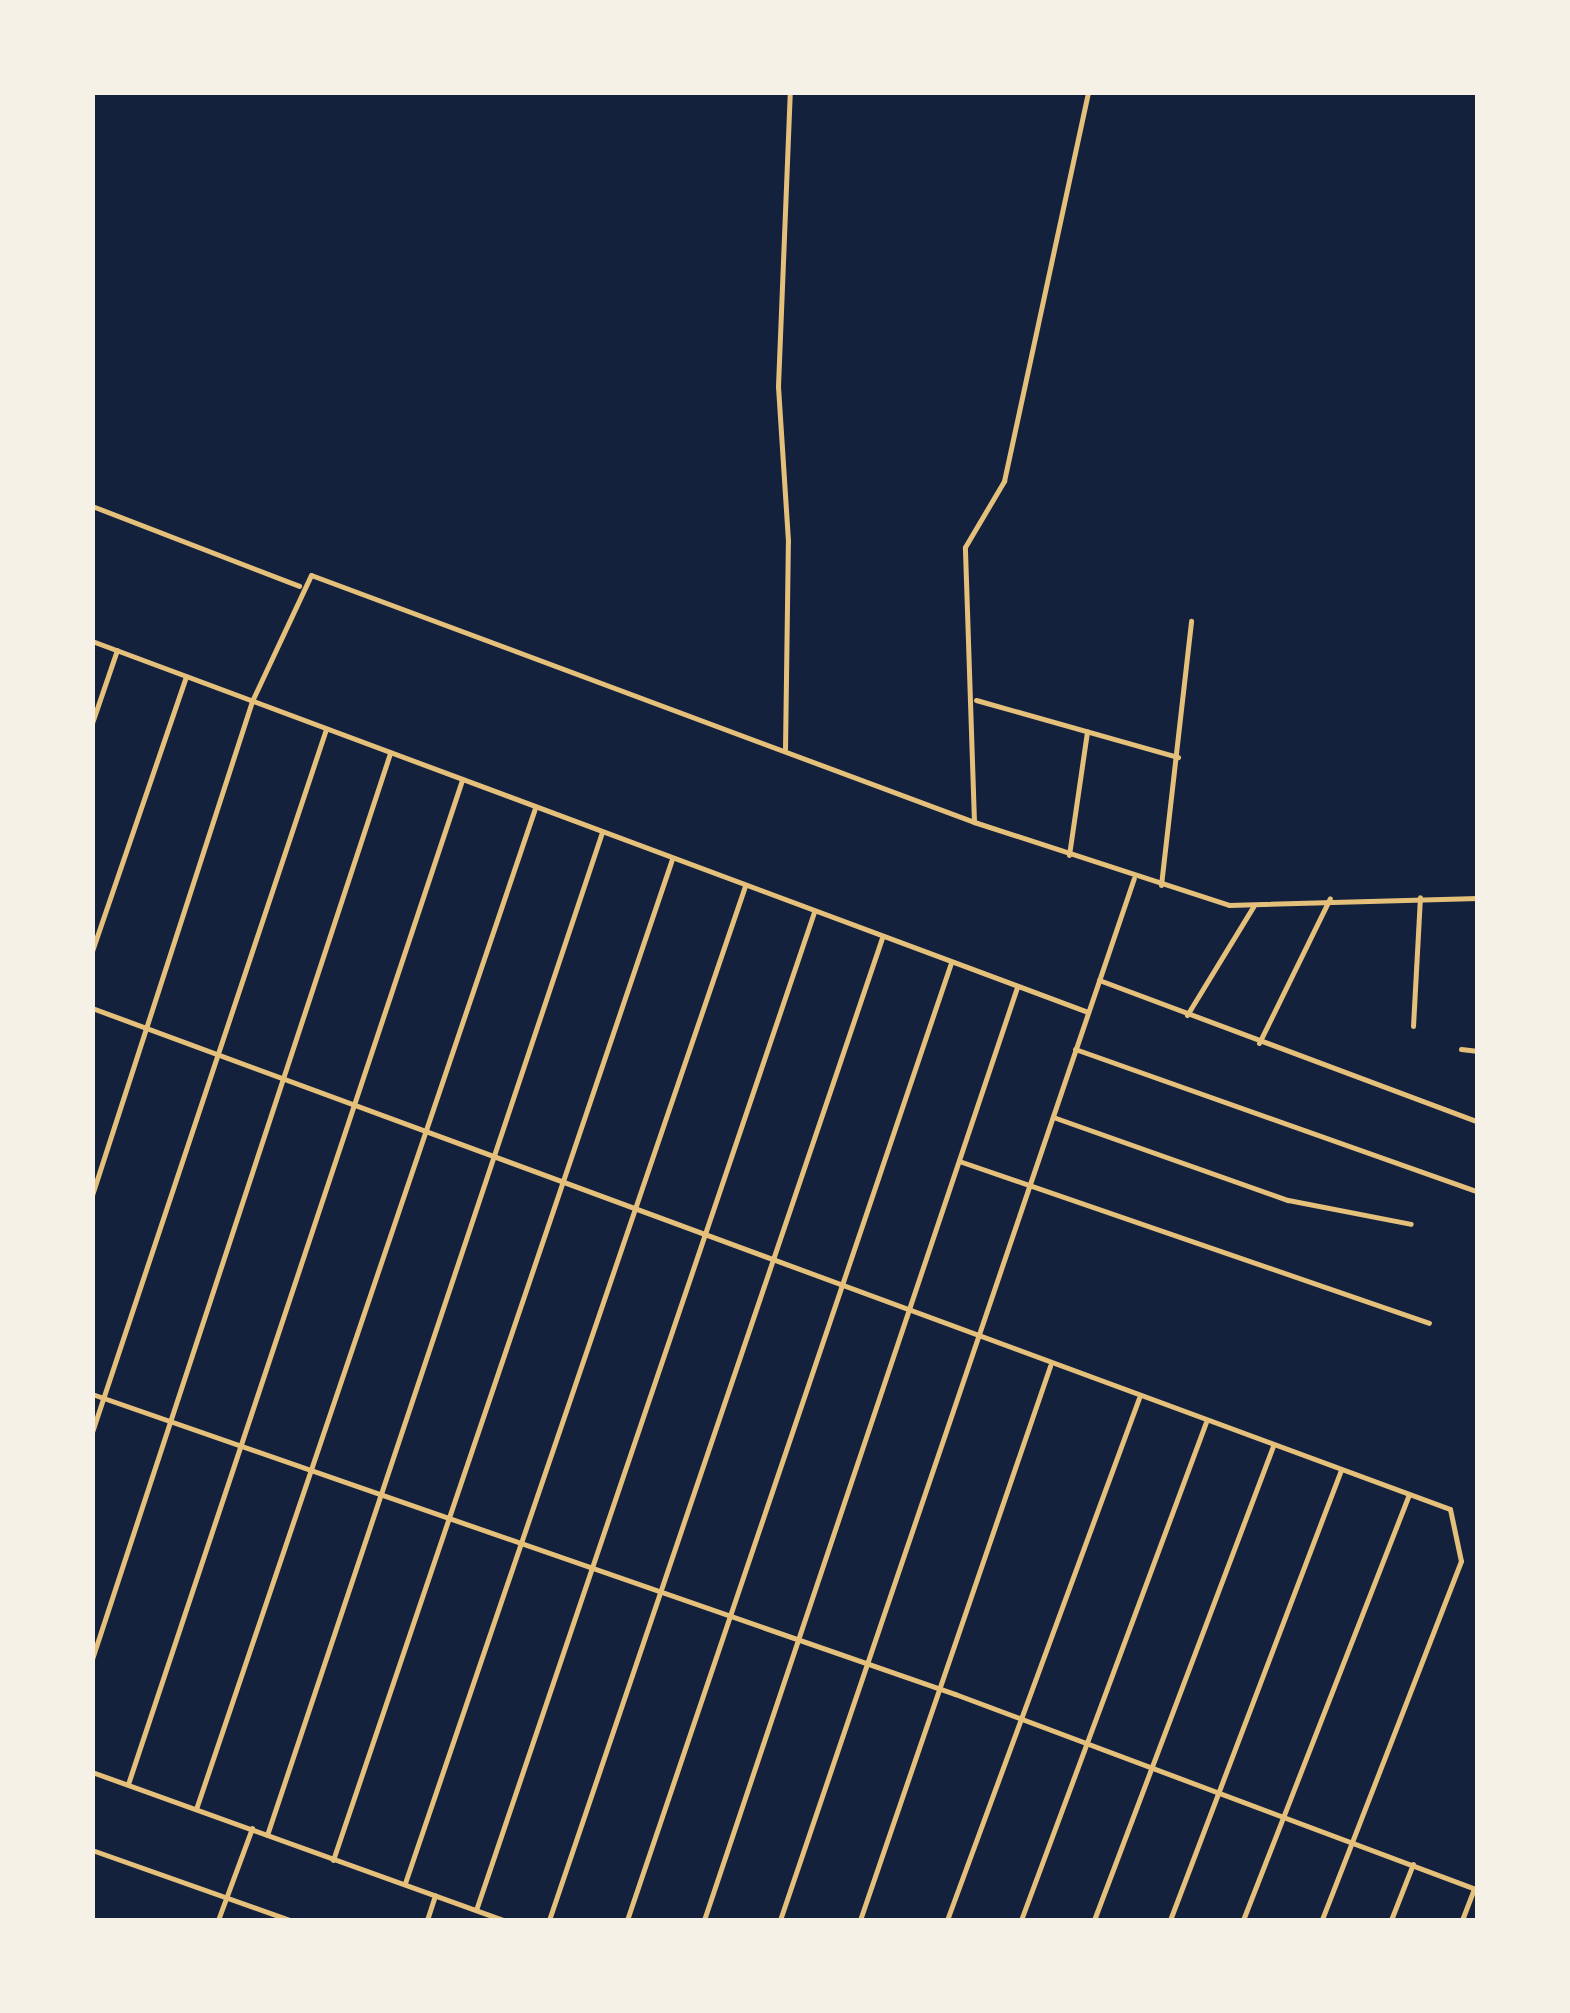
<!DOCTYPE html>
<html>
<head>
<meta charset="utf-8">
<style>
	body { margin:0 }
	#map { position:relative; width:1570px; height:2013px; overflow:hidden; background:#14213d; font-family:Figtree,sans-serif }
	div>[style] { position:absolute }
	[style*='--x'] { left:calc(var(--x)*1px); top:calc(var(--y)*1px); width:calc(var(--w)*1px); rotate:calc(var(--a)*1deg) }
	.minor>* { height:5px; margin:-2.5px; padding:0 2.5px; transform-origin:2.5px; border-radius:2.5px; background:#e5c07b }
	span { translate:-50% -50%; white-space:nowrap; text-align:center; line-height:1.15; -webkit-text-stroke:10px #f6f1e7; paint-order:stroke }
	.frame { position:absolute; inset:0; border:95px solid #f6f1e7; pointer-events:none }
</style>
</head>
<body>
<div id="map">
	<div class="minor">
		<div style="--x:92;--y:506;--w:222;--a:21.1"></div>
		<div style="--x:92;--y:641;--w:1063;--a:20.43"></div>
		<div style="--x:976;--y:700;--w:210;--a:15.8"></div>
		<div style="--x:92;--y:723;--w:77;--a:-71.1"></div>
		<div style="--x:785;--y:749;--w:208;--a:-89.2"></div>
		<div style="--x:788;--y:541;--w:155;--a:-93.7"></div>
		<div style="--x:778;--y:386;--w:294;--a:-87.7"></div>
		<div style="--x:974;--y:822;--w:275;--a:-91.9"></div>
		<div style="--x:965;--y:547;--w:77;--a:-59.4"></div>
		<div style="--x:1004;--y:481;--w:398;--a:-77.8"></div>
		<div style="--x:1069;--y:855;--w:125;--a:-81.7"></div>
		<div style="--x:1161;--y:885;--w:266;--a:-83.5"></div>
		<div style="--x:92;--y:951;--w:290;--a:-71.1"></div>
		<div style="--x:1099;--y:980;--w:405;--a:20.5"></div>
		<div style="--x:92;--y:1008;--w:1447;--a:20.25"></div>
		<div style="--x:1450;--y:1509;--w:53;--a:78.1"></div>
		<div style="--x:1461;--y:1561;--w:385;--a:111.2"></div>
		<div style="--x:1187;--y:1015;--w:127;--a:-58.6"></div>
		<div style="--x:1413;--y:1026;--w:129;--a:-86.9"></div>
		<div style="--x:1259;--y:1043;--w:161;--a:-63.9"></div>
		<div style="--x:1075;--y:1049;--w:428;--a:19.5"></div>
		<div style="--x:1461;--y:1049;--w:17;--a:7"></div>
		<div style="--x:1053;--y:1117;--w:249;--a:19.5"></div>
		<div style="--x:1288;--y:1200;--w:125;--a:11"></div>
		<div style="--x:959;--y:1161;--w:497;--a:19"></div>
		<div style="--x:92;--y:1195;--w:519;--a:-72.05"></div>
		<div style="--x:252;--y:701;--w:139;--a:-64.9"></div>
		<div style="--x:311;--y:575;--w:708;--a:20.43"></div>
		<div style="--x:974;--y:822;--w:268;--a:18"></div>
		<div style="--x:1229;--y:905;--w:249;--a:-1.6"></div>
		<div style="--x:92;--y:1394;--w:914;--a:19.17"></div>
		<div style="--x:955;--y:1694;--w:559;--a:20.54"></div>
		<div style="--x:92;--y:1432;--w:741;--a:-71.59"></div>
		<div style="--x:92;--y:1659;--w:954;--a:-71.79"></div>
		<div style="--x:92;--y:1772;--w:438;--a:19.8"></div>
		<div style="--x:128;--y:1784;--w:1058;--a:-71.6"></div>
		<div style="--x:196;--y:1809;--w:1057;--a:-71.29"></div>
		<div style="--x:267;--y:1835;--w:1057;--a:-71.53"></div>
		<div style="--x:92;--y:1850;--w:210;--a:19.5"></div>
		<div style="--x:333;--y:1860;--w:1057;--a:-71.29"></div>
		<div style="--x:405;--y:1883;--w:1053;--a:-71.17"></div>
		<div style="--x:476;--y:1910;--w:1054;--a:-71.29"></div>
		<div style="--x:218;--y:1920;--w:98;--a:-69.7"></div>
		<div style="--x:427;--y:1920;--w:26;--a:-72"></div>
		<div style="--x:549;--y:1920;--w:1037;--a:-71.27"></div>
		<div style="--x:627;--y:1920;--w:1010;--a:-71.3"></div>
		<div style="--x:704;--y:1920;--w:984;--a:-71.45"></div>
		<div style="--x:780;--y:1920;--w:1100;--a:-71.24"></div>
		<div style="--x:860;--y:1920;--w:586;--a:-71.07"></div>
		<div style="--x:947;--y:1920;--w:556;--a:-69.81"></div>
		<div style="--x:1021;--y:1920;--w:531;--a:-69.62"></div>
		<div style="--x:1094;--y:1920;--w:507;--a:-69.31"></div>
		<div style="--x:1170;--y:1920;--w:481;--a:-69.2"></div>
		<div style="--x:1243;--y:1920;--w:457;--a:-68.7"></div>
		<div style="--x:1391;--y:1920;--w:60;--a:-68.6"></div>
		<div style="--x:1462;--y:1920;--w:33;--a:-69"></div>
	</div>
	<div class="frame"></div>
</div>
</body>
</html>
